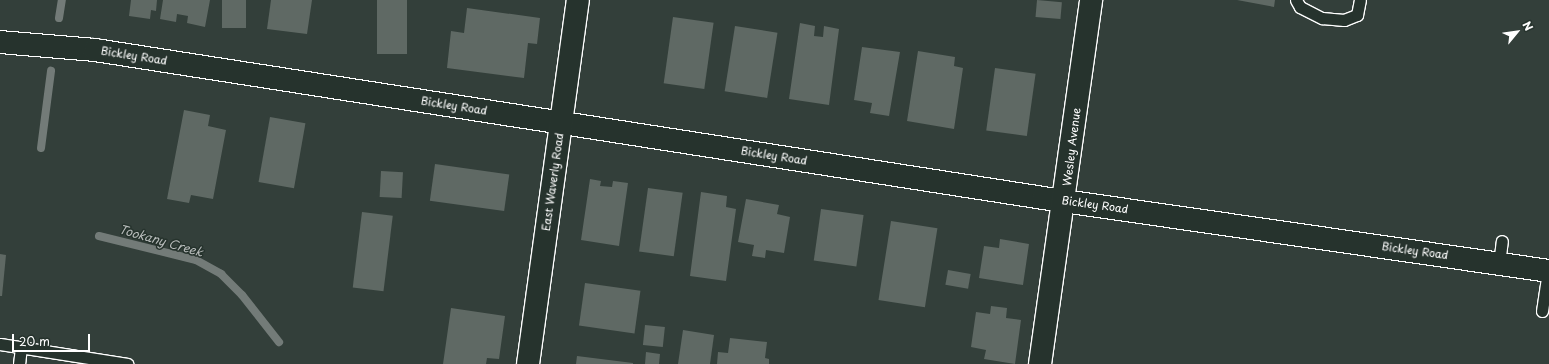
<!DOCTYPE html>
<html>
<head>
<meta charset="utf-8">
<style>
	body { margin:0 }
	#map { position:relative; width:1549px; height:364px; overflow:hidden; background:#333f3a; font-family:"Playpen Sans",sans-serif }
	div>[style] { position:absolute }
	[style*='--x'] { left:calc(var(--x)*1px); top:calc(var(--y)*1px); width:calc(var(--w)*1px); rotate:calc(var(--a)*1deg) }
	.stream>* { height:8px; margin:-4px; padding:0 4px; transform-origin:4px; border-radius:4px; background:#737b78 }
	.building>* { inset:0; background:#5f6964; transform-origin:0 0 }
	.roads { filter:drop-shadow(1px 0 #fff) drop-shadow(-1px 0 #fff) drop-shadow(0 1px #fff) drop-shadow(0 -1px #fff) }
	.lane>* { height:11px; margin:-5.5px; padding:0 5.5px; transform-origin:5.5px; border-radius:5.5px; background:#26332d }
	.street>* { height:22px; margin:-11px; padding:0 11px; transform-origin:11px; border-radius:11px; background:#26332d }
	span { translate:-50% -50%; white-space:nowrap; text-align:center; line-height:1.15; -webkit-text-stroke:3px #26332d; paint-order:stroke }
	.street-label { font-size:11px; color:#fff }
	.water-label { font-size:12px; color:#b9bdbc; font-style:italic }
	.north { position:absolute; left:1497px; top:12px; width:40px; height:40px; -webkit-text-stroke:3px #26332d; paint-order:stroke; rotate:61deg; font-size:11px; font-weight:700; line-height:16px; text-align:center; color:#fff }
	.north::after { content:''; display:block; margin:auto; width:14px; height:18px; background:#fff; clip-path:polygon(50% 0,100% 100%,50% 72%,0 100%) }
	.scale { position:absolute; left:12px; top:334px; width:78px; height:18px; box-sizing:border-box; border:2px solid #fff; border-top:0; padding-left:5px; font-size:12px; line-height:14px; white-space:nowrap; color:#fff; -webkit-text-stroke:3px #26332d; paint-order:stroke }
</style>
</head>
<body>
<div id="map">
	<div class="stream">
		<div style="--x:59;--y:18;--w:18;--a:-81"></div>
		<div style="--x:41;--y:148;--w:78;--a:-82.6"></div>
		<div style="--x:99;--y:236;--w:100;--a:13.9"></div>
		<div style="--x:196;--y:260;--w:29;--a:29"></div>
		<div style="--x:221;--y:274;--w:30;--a:45"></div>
		<div style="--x:242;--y:295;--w:60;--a:51.8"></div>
	</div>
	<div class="building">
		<div style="clip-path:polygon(131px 0,157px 0,156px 11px,151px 10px,150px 19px,129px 16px)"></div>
		<div style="clip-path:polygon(163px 0,210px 0,205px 27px,187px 23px,188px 16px,177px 14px,176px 22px,160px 19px)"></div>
		<div style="left:222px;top:0;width:24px;height:28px"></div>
		<div style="clip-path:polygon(271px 0,312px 0,307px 34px,267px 29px)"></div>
		<div style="left:377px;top:0;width:30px;height:54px"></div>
		<div style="left:1037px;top:0;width:25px;height:17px;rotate:5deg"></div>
		<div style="clip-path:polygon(1237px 0,1275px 0,1274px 7px)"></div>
		<div style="clip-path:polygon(467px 8px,540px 18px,537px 44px,528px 43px,524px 78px,447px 68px,451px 31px,464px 33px)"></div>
		<div style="left:673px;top:17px;width:41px;height:67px;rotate:8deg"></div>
		<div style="clip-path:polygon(800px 23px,815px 26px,814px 36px,823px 37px,824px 26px,839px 29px,829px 105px,789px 99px)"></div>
		<div style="left:735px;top:26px;width:43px;height:66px;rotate:9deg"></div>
		<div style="clip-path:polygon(862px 47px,900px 52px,889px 116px,870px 113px,872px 103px,854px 100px)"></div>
		<div style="clip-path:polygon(918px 51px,955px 57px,954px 66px,963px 68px,954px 129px,907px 121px)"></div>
		<div style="left:995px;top:68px;width:41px;height:63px;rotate:8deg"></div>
		<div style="clip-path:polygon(184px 110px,210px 115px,208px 126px,226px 130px,213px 199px,191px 195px,189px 203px,167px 199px)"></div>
		<div style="left:270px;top:117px;width:36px;height:66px;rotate:10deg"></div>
		<div style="left:435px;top:164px;width:75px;height:37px;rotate:8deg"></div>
		<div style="left:381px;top:171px;width:22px;height:26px;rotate:3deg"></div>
		<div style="clip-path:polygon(590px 179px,601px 181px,600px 186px,612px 187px,613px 181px,628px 183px,619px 246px,581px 240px)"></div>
		<div style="left:648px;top:188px;width:35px;height:64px;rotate:8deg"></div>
		<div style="clip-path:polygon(701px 192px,727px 196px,726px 207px,736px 209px,726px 281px,690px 276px)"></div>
		<div style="clip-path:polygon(746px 199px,779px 205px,777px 214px,790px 217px,784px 253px,766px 250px,765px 258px,752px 256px,754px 245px,738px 242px)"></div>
		<div style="left:821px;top:209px;width:43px;height:52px;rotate:8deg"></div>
		<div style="left:362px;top:212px;width:31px;height:76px;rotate:7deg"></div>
		<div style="left:891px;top:221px;width:47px;height:80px;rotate:9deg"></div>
		<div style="clip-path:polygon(1000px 239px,1029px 244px,1023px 285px,979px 278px,984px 246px,999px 248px)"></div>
		<div style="clip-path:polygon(0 254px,6px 255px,2px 296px,0 296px)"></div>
		<div style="left:948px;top:270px;width:23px;height:15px;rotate:10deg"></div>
		<div style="left:585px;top:283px;width:56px;height:43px;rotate:8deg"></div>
		<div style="clip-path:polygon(991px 306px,1007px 308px,1006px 318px,1021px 320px,1015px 364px,984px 359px,986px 350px,971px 347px,976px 312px,990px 314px)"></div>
		<div style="clip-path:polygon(451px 308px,505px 316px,499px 359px,487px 358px,486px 364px,443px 364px)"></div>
		<div style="left:645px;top:325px;width:20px;height:20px;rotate:6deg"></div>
		<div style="clip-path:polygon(683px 330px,714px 335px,710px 364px,678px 364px)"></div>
		<div style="clip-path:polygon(730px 338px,767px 342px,765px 358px,769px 359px,769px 364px,717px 364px,718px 352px,728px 353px)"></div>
		<div style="clip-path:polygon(646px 352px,660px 354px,659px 364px,645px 364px)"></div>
		<div style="clip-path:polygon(577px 356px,633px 363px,633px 364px,576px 364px)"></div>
	</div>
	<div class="roads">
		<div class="lane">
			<div style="--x:1296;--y:0;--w:8;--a:60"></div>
			<div style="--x:1300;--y:7;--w:25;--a:27"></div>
			<div style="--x:1322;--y:18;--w:22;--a:5"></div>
			<div style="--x:1344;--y:20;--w:14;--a:-21"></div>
			<div style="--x:1357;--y:15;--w:15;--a:-79"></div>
			<div style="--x:1499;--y:264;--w:23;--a:-83"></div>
			<div style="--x:1542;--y:311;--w:40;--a:-81.5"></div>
			<div style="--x:0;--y:344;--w:129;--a:8.9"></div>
			<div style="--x:19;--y:364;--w:17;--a:-83"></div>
		</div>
		<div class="street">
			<div style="--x:0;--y:42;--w:95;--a:4.8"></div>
			<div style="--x:95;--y:50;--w:959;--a:8.87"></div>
			<div style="--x:1043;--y:198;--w:511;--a:8.21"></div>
			<div style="--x:528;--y:364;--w:367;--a:-82.2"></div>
			<div style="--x:1040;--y:364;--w:368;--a:-82"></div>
		</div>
	</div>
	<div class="street-label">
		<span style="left:134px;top:56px;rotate:9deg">Bickley Road</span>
		<span style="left:454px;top:106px;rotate:9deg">Bickley Road</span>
		<span style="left:1072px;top:147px;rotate:-83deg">Wesley Avenue</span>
		<span style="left:774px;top:156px;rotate:9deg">Bickley Road</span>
		<span style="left:553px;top:182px;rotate:-82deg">East Waverly Road</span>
		<span style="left:1095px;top:205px;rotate:8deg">Bickley Road</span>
		<span style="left:1415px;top:251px;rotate:8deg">Bickley Road</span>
	</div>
	<div class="water-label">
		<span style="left:161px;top:241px;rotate:16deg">Tookany Creek</span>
	</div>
	<div class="north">N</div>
	<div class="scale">20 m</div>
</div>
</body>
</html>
